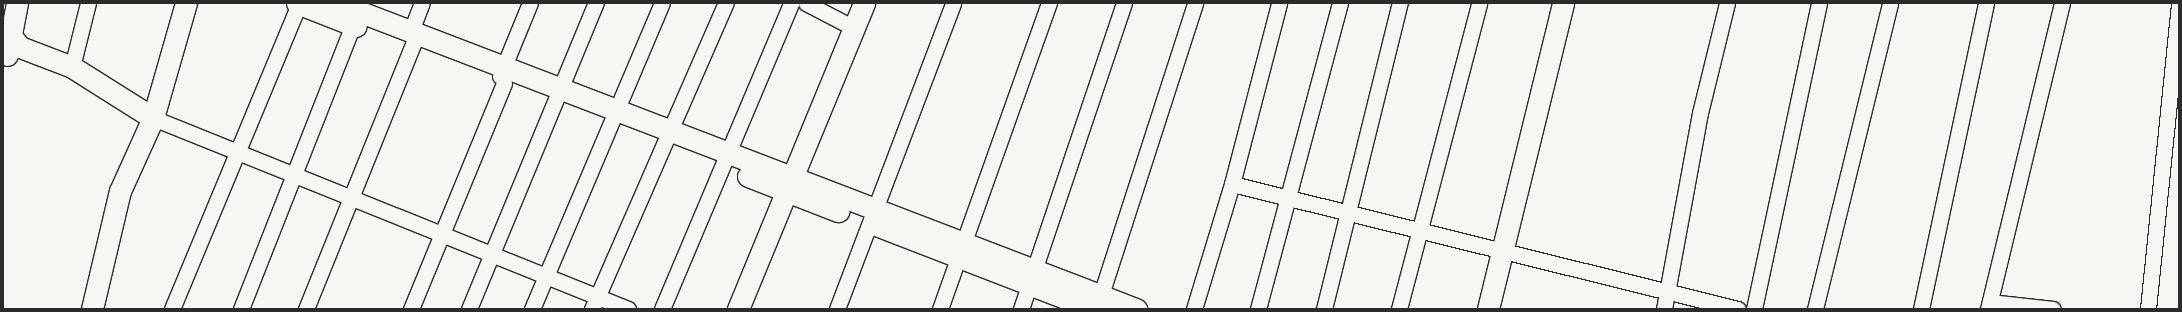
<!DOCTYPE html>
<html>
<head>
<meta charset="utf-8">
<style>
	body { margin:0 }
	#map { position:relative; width:2182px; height:312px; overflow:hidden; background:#f6f6f2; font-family:"Gochi Hand",sans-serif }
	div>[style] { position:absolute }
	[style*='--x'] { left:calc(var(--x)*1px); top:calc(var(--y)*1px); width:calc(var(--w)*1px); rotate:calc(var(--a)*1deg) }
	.roads { filter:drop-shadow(1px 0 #2b2b2b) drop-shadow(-1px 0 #2b2b2b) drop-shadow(0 1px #2b2b2b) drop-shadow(0 -1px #2b2b2b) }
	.street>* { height:15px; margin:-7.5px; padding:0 7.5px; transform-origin:7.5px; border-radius:7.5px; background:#f6f6f2 }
	.secondary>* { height:21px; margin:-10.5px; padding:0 10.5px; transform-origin:10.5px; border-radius:10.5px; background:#f6f6f2 }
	span { translate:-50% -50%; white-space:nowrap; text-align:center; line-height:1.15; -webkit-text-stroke:3.5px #f6f6f2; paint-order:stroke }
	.frame { position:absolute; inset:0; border:4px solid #2b2b2b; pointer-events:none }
</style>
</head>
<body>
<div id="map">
	<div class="roads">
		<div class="street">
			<div style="--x:806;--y:3;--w:54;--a:27.5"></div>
			<div style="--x:411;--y:31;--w:30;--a:-69"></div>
			<div style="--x:72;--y:67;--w:66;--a:-76"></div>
			<div style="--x:500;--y:76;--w:79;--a:-67.7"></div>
			<div style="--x:153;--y:118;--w:512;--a:21.91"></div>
			<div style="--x:1232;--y:184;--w:521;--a:13.88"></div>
			<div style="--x:1990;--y:302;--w:63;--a:6.3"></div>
			<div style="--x:1098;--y:304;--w:316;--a:-72.1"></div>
			<div style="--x:172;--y:309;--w:330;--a:-67.4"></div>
			<div style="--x:241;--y:309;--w:316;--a:-68.5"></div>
			<div style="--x:306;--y:309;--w:297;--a:-68"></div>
			<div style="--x:411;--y:309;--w:244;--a:-67.6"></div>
			<div style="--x:469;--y:309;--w:331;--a:-67.5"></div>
			<div style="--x:532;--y:309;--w:332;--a:-67"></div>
			<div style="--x:592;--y:309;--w:334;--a:-66.4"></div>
			<div style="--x:662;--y:309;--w:332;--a:-67.1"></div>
			<div style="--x:837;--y:309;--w:327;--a:-69.2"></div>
			<div style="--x:940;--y:309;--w:325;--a:-70.4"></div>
			<div style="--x:1021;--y:309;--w:323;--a:-71.4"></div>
			<div style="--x:1194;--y:309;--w:131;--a:-73.1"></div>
			<div style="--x:1232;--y:184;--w:187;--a:-75.4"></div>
			<div style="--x:1258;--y:309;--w:317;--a:-75"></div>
			<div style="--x:1324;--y:309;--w:315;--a:-76.1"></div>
			<div style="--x:1399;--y:309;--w:316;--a:-75.3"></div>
			<div style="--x:1664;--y:309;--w:199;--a:-79.6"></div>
			<div style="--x:1700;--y:113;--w:113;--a:-76.2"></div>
			<div style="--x:1754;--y:309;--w:313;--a:-78"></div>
			<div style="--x:1815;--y:309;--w:315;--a:-76.2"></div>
			<div style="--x:1921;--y:309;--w:313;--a:-78"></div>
			<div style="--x:1988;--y:309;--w:315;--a:-76.4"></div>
			<div style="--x:2148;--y:309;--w:308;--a:-84.2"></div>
		</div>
		<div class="secondary">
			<div style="--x:297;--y:3;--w:63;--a:21.3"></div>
			<div style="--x:337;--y:3;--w:856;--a:20.96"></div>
			<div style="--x:3;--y:34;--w:8;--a:14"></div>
			<div style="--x:11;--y:36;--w:14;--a:51"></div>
			<div style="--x:20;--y:47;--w:56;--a:21"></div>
			<div style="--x:72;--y:67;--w:96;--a:32.2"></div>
			<div style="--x:7;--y:55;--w:53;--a:-79.1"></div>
			<div style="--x:748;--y:176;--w:97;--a:21.3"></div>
			<div style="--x:876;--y:225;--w:234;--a:21.1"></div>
			<div style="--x:92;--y:309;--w:121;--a:-76.7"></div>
			<div style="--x:120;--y:191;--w:80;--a:-65.7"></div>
			<div style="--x:153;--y:118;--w:120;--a:-74"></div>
			<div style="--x:738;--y:309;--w:331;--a:-67.6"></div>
			<div style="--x:1488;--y:309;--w:315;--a:-76.2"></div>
		</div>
	</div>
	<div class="frame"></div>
</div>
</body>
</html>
